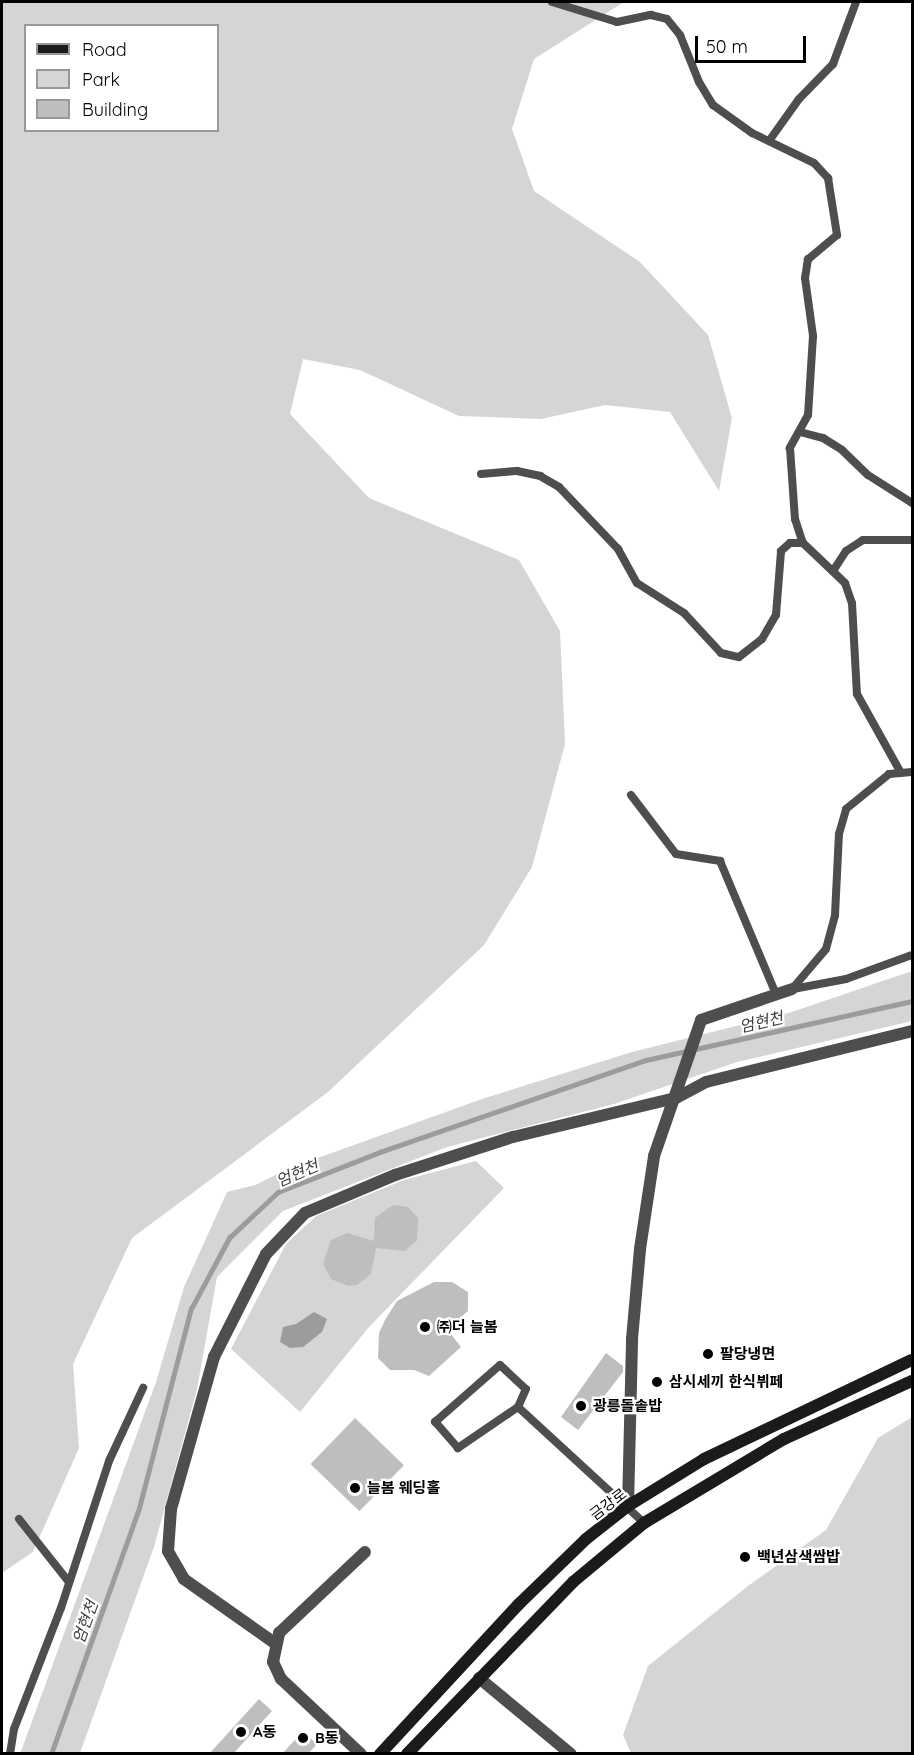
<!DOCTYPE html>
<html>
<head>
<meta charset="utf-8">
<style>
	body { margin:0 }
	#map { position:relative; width:914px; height:1755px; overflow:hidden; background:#fff; font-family:Quicksand,"Noto Sans KR",sans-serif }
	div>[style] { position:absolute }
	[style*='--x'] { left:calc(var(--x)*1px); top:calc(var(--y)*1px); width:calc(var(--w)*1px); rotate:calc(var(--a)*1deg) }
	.green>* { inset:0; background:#d5d5d5 }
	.water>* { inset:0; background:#9c9c9c }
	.stream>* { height:4.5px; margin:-2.25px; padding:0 2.25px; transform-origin:2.25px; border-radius:2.25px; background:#9c9c9c }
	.building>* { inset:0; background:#bebebe; transform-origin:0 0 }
	.lane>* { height:8px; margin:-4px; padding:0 4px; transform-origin:4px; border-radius:4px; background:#4e4e4e }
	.street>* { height:12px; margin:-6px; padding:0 6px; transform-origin:6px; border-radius:6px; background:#4e4e4e }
	.secondary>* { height:12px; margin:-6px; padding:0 6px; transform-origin:6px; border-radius:6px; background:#1b1b1b }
	.dots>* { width:16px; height:16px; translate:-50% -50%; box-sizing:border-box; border:3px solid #fff; border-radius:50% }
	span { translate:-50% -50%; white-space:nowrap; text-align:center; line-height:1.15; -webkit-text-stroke:4.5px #fff; paint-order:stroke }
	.poi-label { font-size:15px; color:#000; font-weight:700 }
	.left { translate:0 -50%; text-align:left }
	.street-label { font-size:15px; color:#000 }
	.water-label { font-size:16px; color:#3d3d3d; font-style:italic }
	.frame { position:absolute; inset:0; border:3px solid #000; pointer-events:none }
	.legend { position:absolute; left:24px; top:24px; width:195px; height:108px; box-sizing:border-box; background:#fff; border:2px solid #999; margin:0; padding:8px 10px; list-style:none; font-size:18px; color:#000 }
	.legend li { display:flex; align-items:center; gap:12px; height:30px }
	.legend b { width:30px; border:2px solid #999 }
	.scale { position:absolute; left:695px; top:36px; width:111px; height:27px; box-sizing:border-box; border:3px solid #000; border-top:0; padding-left:8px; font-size:18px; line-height:21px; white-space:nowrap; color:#000; -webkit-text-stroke:4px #fff; paint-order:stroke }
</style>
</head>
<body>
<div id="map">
	<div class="green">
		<div style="clip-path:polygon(evenodd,2px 2px,624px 2px,534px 59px,512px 129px,534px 191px,640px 262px,708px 335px,732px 418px,719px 491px,670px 412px,605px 405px,541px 419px,459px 416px,360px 370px,303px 359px,290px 414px,369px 498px,519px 560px,560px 631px,565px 744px,532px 867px,484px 945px,328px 1092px,132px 1238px,73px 1364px,79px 1448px,33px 1552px,2px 1573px,2px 2px,26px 26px,218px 26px,218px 130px,26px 130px,26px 26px)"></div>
		<div style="clip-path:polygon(912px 971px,912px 1021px,737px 1062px,614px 1104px,447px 1147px,283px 1211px,217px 1277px,197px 1389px,154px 1547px,80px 1753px,20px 1754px,156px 1382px,184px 1287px,227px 1192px,255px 1185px,290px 1168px,482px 1099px,632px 1052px,792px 1012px)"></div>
		<div style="clip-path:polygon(476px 1161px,504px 1188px,369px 1327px,300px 1412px,231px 1349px,286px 1244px,316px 1216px,404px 1180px)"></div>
		<div style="clip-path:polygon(912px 1417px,912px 1753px,631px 1753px,623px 1735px,648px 1666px,748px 1586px,826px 1530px,878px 1438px)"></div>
	</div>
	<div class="water">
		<div style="clip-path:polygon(314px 1312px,327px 1319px,322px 1332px,303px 1347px,290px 1348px,280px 1342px,283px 1327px,296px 1324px)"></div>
	</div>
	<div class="stream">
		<div style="--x:51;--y:1754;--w:261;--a:-70.3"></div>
		<div style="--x:139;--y:1508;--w:206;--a:-75.4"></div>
		<div style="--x:191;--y:1309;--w:81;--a:-61.8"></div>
		<div style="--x:229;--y:1238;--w:67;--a:-43.2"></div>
		<div style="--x:278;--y:1192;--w:110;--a:-21.4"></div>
		<div style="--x:380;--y:1152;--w:281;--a:-19.1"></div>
		<div style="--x:646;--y:1060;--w:272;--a:-12.5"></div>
	</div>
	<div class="building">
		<div style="clip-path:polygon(393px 1205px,408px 1207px,418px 1218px,417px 1240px,405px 1251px,376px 1248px,371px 1274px,357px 1285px,348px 1286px,331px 1279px,323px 1264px,331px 1240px,347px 1233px,374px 1241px,375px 1218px)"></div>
		<div style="clip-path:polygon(434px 1282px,452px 1282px,468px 1292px,468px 1311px,447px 1329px,461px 1347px,429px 1376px,414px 1370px,390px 1370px,378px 1358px,379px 1333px,385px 1320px,397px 1301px)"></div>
		<div style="clip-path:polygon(606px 1353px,623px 1366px,623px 1372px,578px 1430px,561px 1417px)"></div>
		<div style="left:355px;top:1418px;width:68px;height:64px;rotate:44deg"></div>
		<div style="clip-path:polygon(259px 1699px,272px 1711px,233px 1754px,209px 1754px)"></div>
		<div style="clip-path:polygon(303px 1731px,317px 1744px,308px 1754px,282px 1754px)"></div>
	</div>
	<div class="lane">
		<div style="--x:552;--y:2;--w:68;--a:17.1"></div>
		<div style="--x:617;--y:22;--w:35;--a:-12"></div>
		<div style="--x:651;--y:15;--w:16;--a:14"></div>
		<div style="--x:667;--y:19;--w:21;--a:51"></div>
		<div style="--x:680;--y:35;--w:51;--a:68"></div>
		<div style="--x:699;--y:82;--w:27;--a:59"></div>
		<div style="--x:713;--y:105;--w:48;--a:35.7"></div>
		<div style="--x:752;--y:133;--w:69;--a:25.8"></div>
		<div style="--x:814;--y:163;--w:21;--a:47"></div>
		<div style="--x:828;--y:178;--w:58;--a:81"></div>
		<div style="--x:837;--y:235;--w:38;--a:140"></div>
		<div style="--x:808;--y:259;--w:19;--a:99"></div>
		<div style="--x:805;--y:278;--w:59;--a:82.1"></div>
		<div style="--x:813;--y:336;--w:79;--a:93.6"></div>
		<div style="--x:808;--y:415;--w:38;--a:119"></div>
		<div style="--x:790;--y:448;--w:71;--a:86"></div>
		<div style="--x:795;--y:519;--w:25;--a:72"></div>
		<div style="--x:803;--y:543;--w:58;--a:43.6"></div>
		<div style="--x:845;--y:583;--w:21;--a:71"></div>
		<div style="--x:852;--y:603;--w:91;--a:86.9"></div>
		<div style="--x:857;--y:694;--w:90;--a:60.9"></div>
		<div style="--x:769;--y:141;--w:52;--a:-54.5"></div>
		<div style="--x:799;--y:99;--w:49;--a:-45.8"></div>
		<div style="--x:833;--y:64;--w:66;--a:-69.6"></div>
		<div style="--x:800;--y:432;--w:24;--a:15"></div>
		<div style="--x:823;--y:438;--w:22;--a:32"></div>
		<div style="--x:842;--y:450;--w:36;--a:44"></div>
		<div style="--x:868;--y:475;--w:52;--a:32.5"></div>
		<div style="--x:481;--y:474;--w:36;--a:-5"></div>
		<div style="--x:517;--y:471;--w:24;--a:12"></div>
		<div style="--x:540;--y:476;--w:22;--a:30"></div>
		<div style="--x:559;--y:487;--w:86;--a:46.4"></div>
		<div style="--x:618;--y:549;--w:39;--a:61"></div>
		<div style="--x:637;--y:583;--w:56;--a:32.6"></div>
		<div style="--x:684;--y:613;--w:54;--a:47.2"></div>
		<div style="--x:721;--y:653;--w:18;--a:13"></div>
		<div style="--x:739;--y:657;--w:29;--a:-38"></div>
		<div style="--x:762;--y:639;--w:28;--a:-60"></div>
		<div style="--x:776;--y:615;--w:64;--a:-85.5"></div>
		<div style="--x:781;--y:551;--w:12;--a:-42"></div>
		<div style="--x:790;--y:543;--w:13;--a:0"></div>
		<div style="--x:833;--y:571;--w:24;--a:-57"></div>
		<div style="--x:846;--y:551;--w:20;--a:-33"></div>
		<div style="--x:863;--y:540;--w:49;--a:0"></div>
		<div style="--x:631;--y:795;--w:74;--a:52.7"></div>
		<div style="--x:676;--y:854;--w:45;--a:9"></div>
		<div style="--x:720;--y:861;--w:144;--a:67.2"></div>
		<div style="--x:792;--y:989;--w:52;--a:-49.6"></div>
		<div style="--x:826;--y:949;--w:35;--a:-75"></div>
		<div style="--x:835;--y:915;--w:81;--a:-87.2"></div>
		<div style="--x:839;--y:834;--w:26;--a:-74"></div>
		<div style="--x:846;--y:809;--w:55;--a:-39.1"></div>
		<div style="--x:889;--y:774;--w:23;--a:-5"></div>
		<div style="--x:793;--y:989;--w:54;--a:-10.7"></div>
		<div style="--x:846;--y:979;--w:70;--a:-20"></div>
		<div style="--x:518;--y:1407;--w:73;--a:145.7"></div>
		<div style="--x:458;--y:1448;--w:35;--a:-131"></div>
		<div style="--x:435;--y:1422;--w:86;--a:-41.2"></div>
		<div style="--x:500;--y:1365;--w:35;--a:43"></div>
		<div style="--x:526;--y:1389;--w:20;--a:114"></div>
		<div style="--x:518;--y:1407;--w:171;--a:42.6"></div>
		<div style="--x:19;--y:1519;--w:80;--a:51.6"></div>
		<div style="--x:10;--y:1754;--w:25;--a:-81"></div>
		<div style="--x:14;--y:1729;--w:130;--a:-68.8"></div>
		<div style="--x:61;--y:1608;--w:155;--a:-71.9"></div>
		<div style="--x:109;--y:1461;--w:81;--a:-65"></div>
	</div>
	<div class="street">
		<div style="--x:628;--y:1506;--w:167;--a:-88.6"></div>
		<div style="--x:632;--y:1339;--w:90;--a:-84.9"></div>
		<div style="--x:640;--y:1249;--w:94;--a:-81.4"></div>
		<div style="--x:654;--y:1156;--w:144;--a:-70.9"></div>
		<div style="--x:701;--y:1020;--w:96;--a:-18.8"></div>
		<div style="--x:276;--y:1644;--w:113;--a:-144.8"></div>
		<div style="--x:184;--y:1579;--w:32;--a:-120"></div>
		<div style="--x:168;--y:1551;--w:42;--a:-85.9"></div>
		<div style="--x:171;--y:1509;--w:158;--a:-74.2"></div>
		<div style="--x:214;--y:1357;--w:115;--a:-63.2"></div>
		<div style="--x:266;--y:1254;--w:57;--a:-46.4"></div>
		<div style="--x:305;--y:1213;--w:98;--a:-22.9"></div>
		<div style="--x:395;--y:1175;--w:124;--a:-17.9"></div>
		<div style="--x:513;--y:1137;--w:168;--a:-13.5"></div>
		<div style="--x:676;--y:1098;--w:34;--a:-28"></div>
		<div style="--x:706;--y:1082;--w:212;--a:-13.9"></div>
		<div style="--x:479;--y:1678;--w:119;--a:39.6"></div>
		<div style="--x:361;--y:1754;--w:110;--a:-136.8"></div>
		<div style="--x:281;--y:1679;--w:19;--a:-115"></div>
		<div style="--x:273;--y:1662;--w:30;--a:-78"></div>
		<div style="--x:279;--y:1633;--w:118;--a:-43.3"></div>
	</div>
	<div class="secondary">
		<div style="--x:380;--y:1754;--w:205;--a:-47.2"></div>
		<div style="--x:519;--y:1604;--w:93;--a:-44.1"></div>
		<div style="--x:586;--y:1539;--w:53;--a:-38.2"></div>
		<div style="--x:628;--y:1506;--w:89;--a:-31.7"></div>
		<div style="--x:704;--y:1459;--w:230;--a:-25.5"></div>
		<div style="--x:407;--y:1754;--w:239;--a:-46"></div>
		<div style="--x:573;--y:1582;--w:92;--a:-39.7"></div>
		<div style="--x:644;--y:1523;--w:163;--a:-31"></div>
		<div style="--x:784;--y:1439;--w:141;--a:-24.4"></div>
	</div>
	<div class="dots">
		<div style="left:425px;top:1327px;background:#000"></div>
		<div style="left:708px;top:1354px;background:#000"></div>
		<div style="left:657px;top:1382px;background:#000"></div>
		<div style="left:581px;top:1406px;background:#000"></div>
		<div style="left:355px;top:1488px;background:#000"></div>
		<div style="left:745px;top:1557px;background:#000"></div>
		<div style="left:241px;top:1732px;background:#000"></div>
		<div style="left:303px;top:1738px;background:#000"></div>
	</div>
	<div class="poi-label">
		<span class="left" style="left:437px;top:1327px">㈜더 늘봄</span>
		<span class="left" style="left:720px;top:1354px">팔당냉면</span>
		<span class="left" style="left:669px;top:1382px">삼시세끼 한식뷔페</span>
		<span class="left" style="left:593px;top:1406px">광릉돌솥밥</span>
		<span class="left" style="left:367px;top:1488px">늘봄 웨딩홀</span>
		<span class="left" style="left:757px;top:1557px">백년삼색쌈밥</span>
		<span class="left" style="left:253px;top:1732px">A동</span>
		<span class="left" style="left:315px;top:1738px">B동</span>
	</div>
	<div class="street-label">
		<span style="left:608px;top:1504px;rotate:-37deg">금강로</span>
	</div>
	<div class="water-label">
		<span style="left:761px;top:1022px;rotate:-13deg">엄현천</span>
		<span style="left:297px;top:1173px;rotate:-23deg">엄현천</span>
		<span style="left:85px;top:1622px;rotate:-70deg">엄현천</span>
	</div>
	<div class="frame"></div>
	<ul class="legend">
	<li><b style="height:8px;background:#1b1b1b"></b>Road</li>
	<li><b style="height:16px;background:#d5d5d5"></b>Park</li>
	<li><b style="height:16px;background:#bebebe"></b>Building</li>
	</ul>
	<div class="scale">50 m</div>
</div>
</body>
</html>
